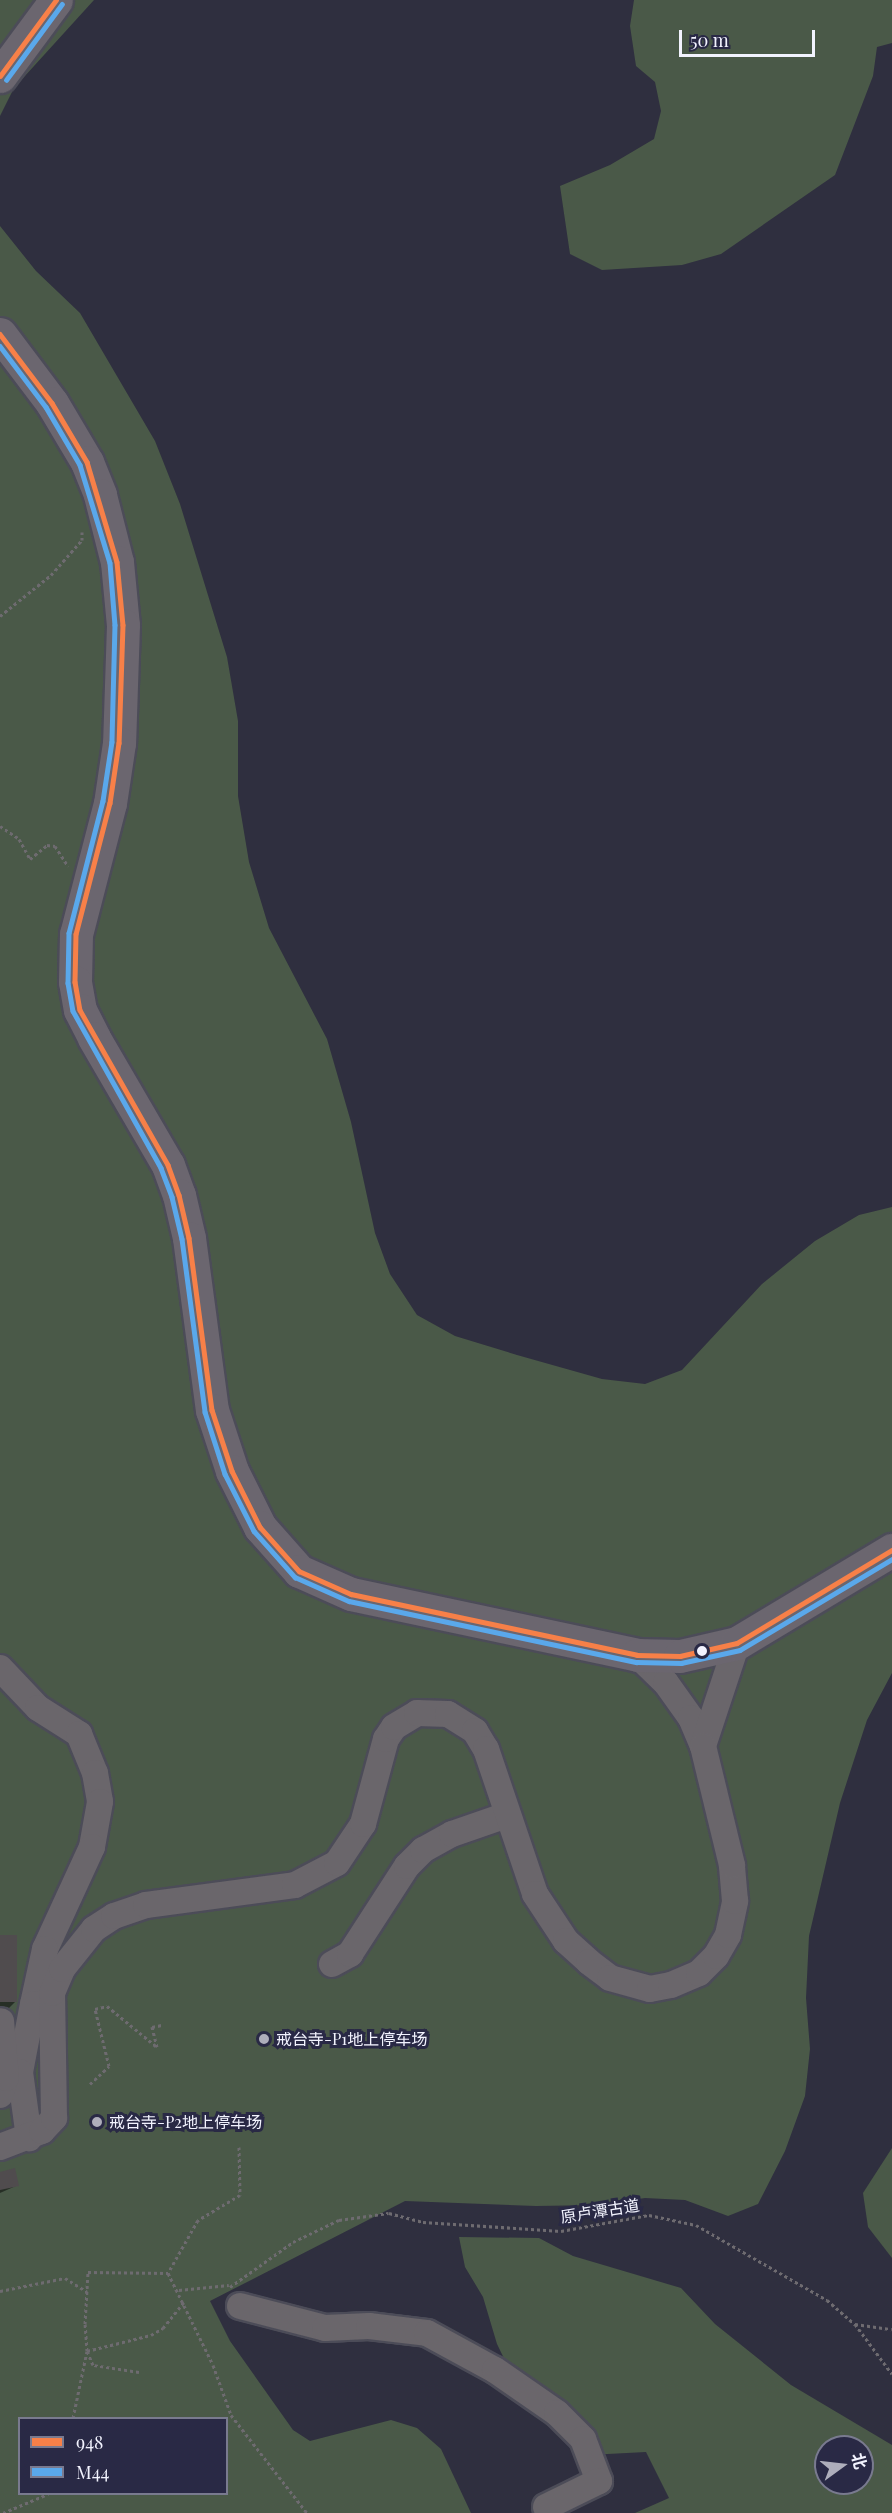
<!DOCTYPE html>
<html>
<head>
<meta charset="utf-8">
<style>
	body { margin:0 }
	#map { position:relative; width:892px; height:2513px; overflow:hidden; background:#2f2f3f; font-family:"Playfair Display","Noto Sans SC",serif }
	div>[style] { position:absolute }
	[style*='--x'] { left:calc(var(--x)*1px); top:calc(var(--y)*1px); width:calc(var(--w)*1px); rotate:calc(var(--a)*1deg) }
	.forest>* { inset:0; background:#4a5948 }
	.shadow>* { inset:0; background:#0007 }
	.building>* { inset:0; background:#504c4e; transform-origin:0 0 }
	.path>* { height:3px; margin-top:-1.5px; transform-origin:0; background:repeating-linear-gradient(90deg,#6e6b70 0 3px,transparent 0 6px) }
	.roads { filter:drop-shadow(2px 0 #4c4c58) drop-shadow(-2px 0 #4c4c58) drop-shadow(0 2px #4c4c58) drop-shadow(0 -2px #4c4c58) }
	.minor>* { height:26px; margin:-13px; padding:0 13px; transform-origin:13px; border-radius:13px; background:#6a666b }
	.major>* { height:33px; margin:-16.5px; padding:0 16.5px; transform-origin:16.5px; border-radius:16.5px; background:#6b666f }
	.bus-1>* { height:4.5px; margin:-2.25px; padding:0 2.25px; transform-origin:2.25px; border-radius:2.25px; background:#f78048 }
	.bus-2>* { height:4.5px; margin:-2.25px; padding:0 2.25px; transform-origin:2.25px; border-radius:2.25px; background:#5aa8eb }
	.dots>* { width:16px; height:16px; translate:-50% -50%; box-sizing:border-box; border:3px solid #292945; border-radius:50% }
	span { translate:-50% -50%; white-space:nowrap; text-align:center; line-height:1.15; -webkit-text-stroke:6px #292945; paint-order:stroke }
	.poi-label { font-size:16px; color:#f2f3fe }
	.left { translate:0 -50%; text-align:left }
	.street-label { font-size:16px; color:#f2f3fe }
	.legend { position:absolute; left:18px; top:2417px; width:210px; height:78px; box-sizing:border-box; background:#292945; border:2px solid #797a8f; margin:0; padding:8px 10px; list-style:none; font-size:18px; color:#f2f3fe }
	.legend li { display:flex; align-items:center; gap:12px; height:30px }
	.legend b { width:30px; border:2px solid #797a8f }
	.north { position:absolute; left:814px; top:2435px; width:60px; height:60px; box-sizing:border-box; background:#292945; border:2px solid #797a8f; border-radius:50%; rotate:75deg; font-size:16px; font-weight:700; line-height:24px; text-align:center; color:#f2f3fe }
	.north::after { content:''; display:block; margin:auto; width:21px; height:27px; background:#aeaebb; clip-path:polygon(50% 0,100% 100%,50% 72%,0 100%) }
	.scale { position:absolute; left:679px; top:30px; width:136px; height:27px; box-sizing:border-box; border:3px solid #f2f3fe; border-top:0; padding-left:8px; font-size:18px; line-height:21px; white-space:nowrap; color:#f2f3fe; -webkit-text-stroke:4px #292945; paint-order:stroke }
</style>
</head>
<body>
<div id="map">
	<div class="forest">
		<div style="clip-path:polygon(0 0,94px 0,14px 88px,0 116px)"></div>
		<div style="clip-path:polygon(634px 0,892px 0,892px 43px,877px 47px,873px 76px,835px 175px,721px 254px,682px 265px,602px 270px,570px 254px,560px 186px,610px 165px,654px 139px,661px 111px,655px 82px,636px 66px,630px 26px)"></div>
		<div style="clip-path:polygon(evenodd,0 226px,36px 271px,80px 313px,155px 441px,180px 504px,227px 657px,238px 721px,238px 796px,249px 862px,269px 928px,327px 1039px,351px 1122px,375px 1233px,390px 1274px,417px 1315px,455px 1336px,517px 1355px,602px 1379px,645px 1384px,682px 1370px,762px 1284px,815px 1241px,859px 1215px,892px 1207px,892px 1673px,867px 1720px,840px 1803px,809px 1936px,806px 1998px,810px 2049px,805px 2096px,785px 2151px,758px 2204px,728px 2216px,685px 2200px,645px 2198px,598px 2205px,536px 2206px,405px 2201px,210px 2301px,230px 2341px,293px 2430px,310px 2441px,391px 2420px,417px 2428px,441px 2449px,471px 2513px,0 2513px,0 226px,20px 2418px,226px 2418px,226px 2494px,20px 2494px,20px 2418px)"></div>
		<div style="clip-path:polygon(892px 2148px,892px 2258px,868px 2227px,863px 2193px)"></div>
		<div style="clip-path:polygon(evenodd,459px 2237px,539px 2238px,573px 2256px,681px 2288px,715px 2324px,791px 2385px,892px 2445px,892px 2513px,635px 2513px,669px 2498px,646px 2452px,588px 2455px,515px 2381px,497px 2344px,483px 2297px,465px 2267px,459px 2237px,826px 2447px,862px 2447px,862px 2483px,826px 2483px,826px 2447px)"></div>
	</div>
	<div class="shadow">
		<div style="clip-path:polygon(0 1937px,17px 2000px,9px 2008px,0 2008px)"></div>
		<div style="clip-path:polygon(0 2173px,18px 2185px,0 2193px)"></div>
	</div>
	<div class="building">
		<div style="left:0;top:1935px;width:17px;height:67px"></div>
		<div style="clip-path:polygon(15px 2168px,19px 2186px,0 2190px,0 2172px)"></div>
	</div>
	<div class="path">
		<div style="--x:0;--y:616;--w:65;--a:-38.8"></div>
		<div style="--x:51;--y:575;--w:47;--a:-48.5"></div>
		<div style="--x:82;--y:540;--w:8;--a:-90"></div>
		<div style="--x:0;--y:826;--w:23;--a:34"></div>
		<div style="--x:19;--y:839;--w:23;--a:61"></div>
		<div style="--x:30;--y:859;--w:22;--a:-39"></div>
		<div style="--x:47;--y:845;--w:8;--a:7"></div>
		<div style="--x:55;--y:846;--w:24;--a:57"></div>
		<div style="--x:90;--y:2084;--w:26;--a:-43"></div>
		<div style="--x:109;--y:2066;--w:59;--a:-103.8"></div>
		<div style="--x:95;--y:2009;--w:12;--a:-14"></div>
		<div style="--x:107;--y:2006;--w:65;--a:39.4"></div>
		<div style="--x:157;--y:2047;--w:21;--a:-104"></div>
		<div style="--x:152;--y:2027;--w:10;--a:-11"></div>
		<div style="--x:239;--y:2147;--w:48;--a:88.8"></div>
		<div style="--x:240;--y:2195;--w:49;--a:149.2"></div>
		<div style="--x:198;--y:2220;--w:61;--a:119.5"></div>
		<div style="--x:168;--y:2273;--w:102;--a:63.9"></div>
		<div style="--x:213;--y:2365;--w:53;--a:70.2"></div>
		<div style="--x:231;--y:2415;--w:124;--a:52.2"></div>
		<div style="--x:230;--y:2287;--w:77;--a:-35.5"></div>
		<div style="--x:293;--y:2242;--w:51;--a:-25.6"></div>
		<div style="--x:339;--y:2220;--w:50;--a:-8"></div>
		<div style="--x:389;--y:2213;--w:35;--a:15"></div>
		<div style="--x:423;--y:2222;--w:138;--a:3.7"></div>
		<div style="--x:561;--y:2231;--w:89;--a:-10.3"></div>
		<div style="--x:649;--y:2215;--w:48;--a:12"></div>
		<div style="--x:696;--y:2225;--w:151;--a:29.8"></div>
		<div style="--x:827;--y:2300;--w:37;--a:41"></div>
		<div style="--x:855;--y:2324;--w:62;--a:53.5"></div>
		<div style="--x:179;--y:2290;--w:50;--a:-5.7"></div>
		<div style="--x:0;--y:2291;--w:66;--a:-11.3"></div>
		<div style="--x:65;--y:2278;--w:26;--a:32"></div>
		<div style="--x:855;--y:2324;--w:37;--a:8"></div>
		<div style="--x:139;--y:2372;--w:47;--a:-171.3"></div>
		<div style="--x:93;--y:2365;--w:15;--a:-113"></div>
		<div style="--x:87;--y:2351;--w:27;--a:-94"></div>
		<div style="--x:85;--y:2324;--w:52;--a:-86.7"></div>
		<div style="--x:88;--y:2272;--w:80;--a:0.7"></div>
		<div style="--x:73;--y:2418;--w:68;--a:-78.2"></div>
		<div style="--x:87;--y:2351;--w:66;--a:-14"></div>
		<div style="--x:151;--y:2335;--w:14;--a:-30"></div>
		<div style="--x:163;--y:2328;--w:33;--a:-51"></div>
		<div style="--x:3;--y:2513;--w:49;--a:-22.9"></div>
	</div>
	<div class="roads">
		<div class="minor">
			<div style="--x:637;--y:1655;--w:40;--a:44"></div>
			<div style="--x:666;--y:1683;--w:43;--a:54.5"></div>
			<div style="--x:691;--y:1718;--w:30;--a:67"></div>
			<div style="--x:703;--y:1746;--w:108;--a:-71.7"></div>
			<div style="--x:0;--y:1668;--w:55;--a:46.5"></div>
			<div style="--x:38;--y:1708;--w:49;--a:32.4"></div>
			<div style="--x:79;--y:1734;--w:42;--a:67.7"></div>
			<div style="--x:95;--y:1773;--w:29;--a:80"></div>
			<div style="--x:100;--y:1802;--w:46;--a:100.1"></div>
			<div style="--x:92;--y:1847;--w:112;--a:114.7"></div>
			<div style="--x:45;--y:1949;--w:56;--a:102.3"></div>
			<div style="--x:33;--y:2004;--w:69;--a:100.8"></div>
			<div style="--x:20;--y:2072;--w:67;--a:82.2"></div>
			<div style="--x:332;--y:1964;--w:21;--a:-29"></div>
			<div style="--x:350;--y:1954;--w:105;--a:-57.1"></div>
			<div style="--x:407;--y:1866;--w:23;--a:-45"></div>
			<div style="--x:423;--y:1850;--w:33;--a:-29"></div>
			<div style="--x:452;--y:1834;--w:58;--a:-19.1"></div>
			<div style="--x:0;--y:2095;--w:18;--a:-71"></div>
			<div style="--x:6;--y:2078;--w:57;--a:-95"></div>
			<div style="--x:0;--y:2147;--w:45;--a:-20.9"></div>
			<div style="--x:42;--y:2131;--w:18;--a:-47"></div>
			<div style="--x:54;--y:2118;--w:125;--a:-90.9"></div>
			<div style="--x:52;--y:1993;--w:26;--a:-67"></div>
			<div style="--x:62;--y:1969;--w:51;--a:-51.3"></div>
			<div style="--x:94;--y:1929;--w:24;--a:-33"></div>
			<div style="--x:114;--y:1916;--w:34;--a:-19"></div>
			<div style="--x:146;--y:1905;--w:150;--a:-7.6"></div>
			<div style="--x:295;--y:1885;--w:47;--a:-27.6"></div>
			<div style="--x:337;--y:1863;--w:47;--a:-56.3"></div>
			<div style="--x:363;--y:1824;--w:88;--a:-74.9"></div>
			<div style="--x:386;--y:1739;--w:14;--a:-56"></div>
			<div style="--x:394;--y:1727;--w:27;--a:-31"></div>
			<div style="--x:417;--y:1713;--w:31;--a:2"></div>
			<div style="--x:448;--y:1714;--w:32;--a:32"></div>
			<div style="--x:475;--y:1731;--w:21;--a:59"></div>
			<div style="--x:486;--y:1749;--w:153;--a:71.3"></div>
			<div style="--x:535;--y:1894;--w:56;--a:56.6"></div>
			<div style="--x:566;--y:1941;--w:31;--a:42"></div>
			<div style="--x:589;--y:1962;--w:26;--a:37"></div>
			<div style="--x:610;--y:1978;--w:41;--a:15.4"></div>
			<div style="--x:650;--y:1989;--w:21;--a:-11"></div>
			<div style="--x:671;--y:1985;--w:30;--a:-23"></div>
			<div style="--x:699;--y:1973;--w:24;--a:-45"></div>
			<div style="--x:716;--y:1956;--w:24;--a:-60"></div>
			<div style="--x:728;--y:1935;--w:35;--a:-78"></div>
			<div style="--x:735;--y:1901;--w:36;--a:-95"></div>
			<div style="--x:732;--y:1865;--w:122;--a:-103.7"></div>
			<div style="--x:240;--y:2306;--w:88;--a:14.5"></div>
			<div style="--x:325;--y:2328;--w:44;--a:-2.6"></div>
			<div style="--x:369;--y:2326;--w:58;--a:6.9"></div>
			<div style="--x:427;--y:2333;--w:77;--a:28.6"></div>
			<div style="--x:495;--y:2370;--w:75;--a:34.7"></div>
			<div style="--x:557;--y:2413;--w:37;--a:45"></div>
			<div style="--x:583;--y:2439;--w:45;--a:69.1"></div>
			<div style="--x:599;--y:2481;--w:59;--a:153.9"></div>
		</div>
		<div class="major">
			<div style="--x:0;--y:76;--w:94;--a:-53.6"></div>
			<div style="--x:0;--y:334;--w:86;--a:53"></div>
			<div style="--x:52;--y:403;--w:69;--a:59.3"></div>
			<div style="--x:87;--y:462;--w:35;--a:68"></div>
			<div style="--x:100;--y:495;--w:69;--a:75.8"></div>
			<div style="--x:117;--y:562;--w:63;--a:84.6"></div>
			<div style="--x:123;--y:625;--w:118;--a:91.9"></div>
			<div style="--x:119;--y:743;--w:61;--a:98.5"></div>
			<div style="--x:110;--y:803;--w:135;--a:104.5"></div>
			<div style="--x:76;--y:934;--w:48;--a:91.2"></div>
			<div style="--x:75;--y:982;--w:28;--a:80"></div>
			<div style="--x:80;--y:1010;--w:31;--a:63"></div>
			<div style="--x:94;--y:1038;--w:147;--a:59.8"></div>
			<div style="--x:168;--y:1165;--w:32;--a:70"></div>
			<div style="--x:179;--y:1195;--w:44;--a:76.9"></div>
			<div style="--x:189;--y:1238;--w:174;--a:82.4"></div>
			<div style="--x:212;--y:1410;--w:64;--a:71.8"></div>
			<div style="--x:232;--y:1471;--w:63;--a:63.4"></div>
			<div style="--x:260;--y:1527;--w:59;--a:48.4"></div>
			<div style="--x:299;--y:1571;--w:57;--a:23.9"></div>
			<div style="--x:351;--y:1594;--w:292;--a:12"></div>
			<div style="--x:637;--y:1655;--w:43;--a:1.3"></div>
			<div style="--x:680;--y:1656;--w:58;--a:-12.8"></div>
			<div style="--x:737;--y:1643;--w:181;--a:-31"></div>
		</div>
	</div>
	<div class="bus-1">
		<div style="--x:0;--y:76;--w:94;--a:-53.6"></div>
		<div style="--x:0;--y:334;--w:86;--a:53"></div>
		<div style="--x:52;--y:403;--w:69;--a:59.3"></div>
		<div style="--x:87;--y:462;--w:104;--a:73.3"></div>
		<div style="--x:117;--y:562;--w:63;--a:84.6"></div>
		<div style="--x:123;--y:625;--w:118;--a:91.9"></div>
		<div style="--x:119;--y:743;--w:61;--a:98.5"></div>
		<div style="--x:110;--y:803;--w:135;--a:104.5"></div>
		<div style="--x:76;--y:934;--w:48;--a:91.2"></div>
		<div style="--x:75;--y:982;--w:28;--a:80"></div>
		<div style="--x:80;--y:1010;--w:178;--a:60.4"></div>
		<div style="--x:168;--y:1165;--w:32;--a:70"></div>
		<div style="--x:179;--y:1195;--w:44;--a:76.9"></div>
		<div style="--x:189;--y:1238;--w:174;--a:82.4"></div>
		<div style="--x:212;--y:1410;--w:64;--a:71.8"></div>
		<div style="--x:232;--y:1471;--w:63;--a:63.4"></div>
		<div style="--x:260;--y:1527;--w:59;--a:48.4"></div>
		<div style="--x:299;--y:1571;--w:57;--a:23.9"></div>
		<div style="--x:351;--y:1594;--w:292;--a:12"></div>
		<div style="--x:637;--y:1655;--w:43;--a:1.3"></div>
		<div style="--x:680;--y:1656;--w:58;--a:-12.8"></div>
		<div style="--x:737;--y:1643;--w:181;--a:-31"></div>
	</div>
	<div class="bus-2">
		<div style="--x:6;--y:80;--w:94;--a:-53.6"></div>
		<div style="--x:0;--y:346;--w:76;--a:53"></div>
		<div style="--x:46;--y:407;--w:67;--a:59.6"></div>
		<div style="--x:80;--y:465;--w:102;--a:73"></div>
		<div style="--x:110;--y:563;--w:62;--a:85.4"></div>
		<div style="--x:115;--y:625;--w:117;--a:91.5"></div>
		<div style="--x:112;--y:742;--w:60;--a:98.7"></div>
		<div style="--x:103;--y:801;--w:136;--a:104.4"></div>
		<div style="--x:69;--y:933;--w:50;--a:91.1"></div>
		<div style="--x:68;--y:983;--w:28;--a:80"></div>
		<div style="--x:73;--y:1011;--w:180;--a:60.7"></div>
		<div style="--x:161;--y:1168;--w:31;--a:69"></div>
		<div style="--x:172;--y:1197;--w:43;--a:76.6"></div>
		<div style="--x:182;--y:1239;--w:175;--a:82.4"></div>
		<div style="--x:205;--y:1412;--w:65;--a:72.1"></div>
		<div style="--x:225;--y:1474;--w:64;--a:63"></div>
		<div style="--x:254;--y:1531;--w:62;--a:48.3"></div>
		<div style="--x:295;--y:1577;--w:59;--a:24"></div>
		<div style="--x:349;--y:1601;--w:294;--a:12"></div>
		<div style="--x:637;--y:1662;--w:44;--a:1.3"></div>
		<div style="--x:681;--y:1663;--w:60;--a:-12.4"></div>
		<div style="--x:740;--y:1650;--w:177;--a:-30.9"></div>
	</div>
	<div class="dots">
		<div style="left:702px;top:1651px;background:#f2f3fe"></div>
		<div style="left:264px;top:2039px;background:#aeaebb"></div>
		<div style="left:97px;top:2122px;background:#aeaebb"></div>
	</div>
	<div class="poi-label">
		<span class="left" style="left:276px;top:2039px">戒台寺-P1地上停车场</span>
		<span class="left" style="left:109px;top:2122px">戒台寺-P2地上停车场</span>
	</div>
	<div class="street-label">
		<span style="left:600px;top:2211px;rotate:-9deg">原卢潭古道</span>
	</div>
	<ul class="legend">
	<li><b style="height:8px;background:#f78048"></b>948</li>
	<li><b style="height:8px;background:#5aa8eb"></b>M44</li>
	</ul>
	<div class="north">北</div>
	<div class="scale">50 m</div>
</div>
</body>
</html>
